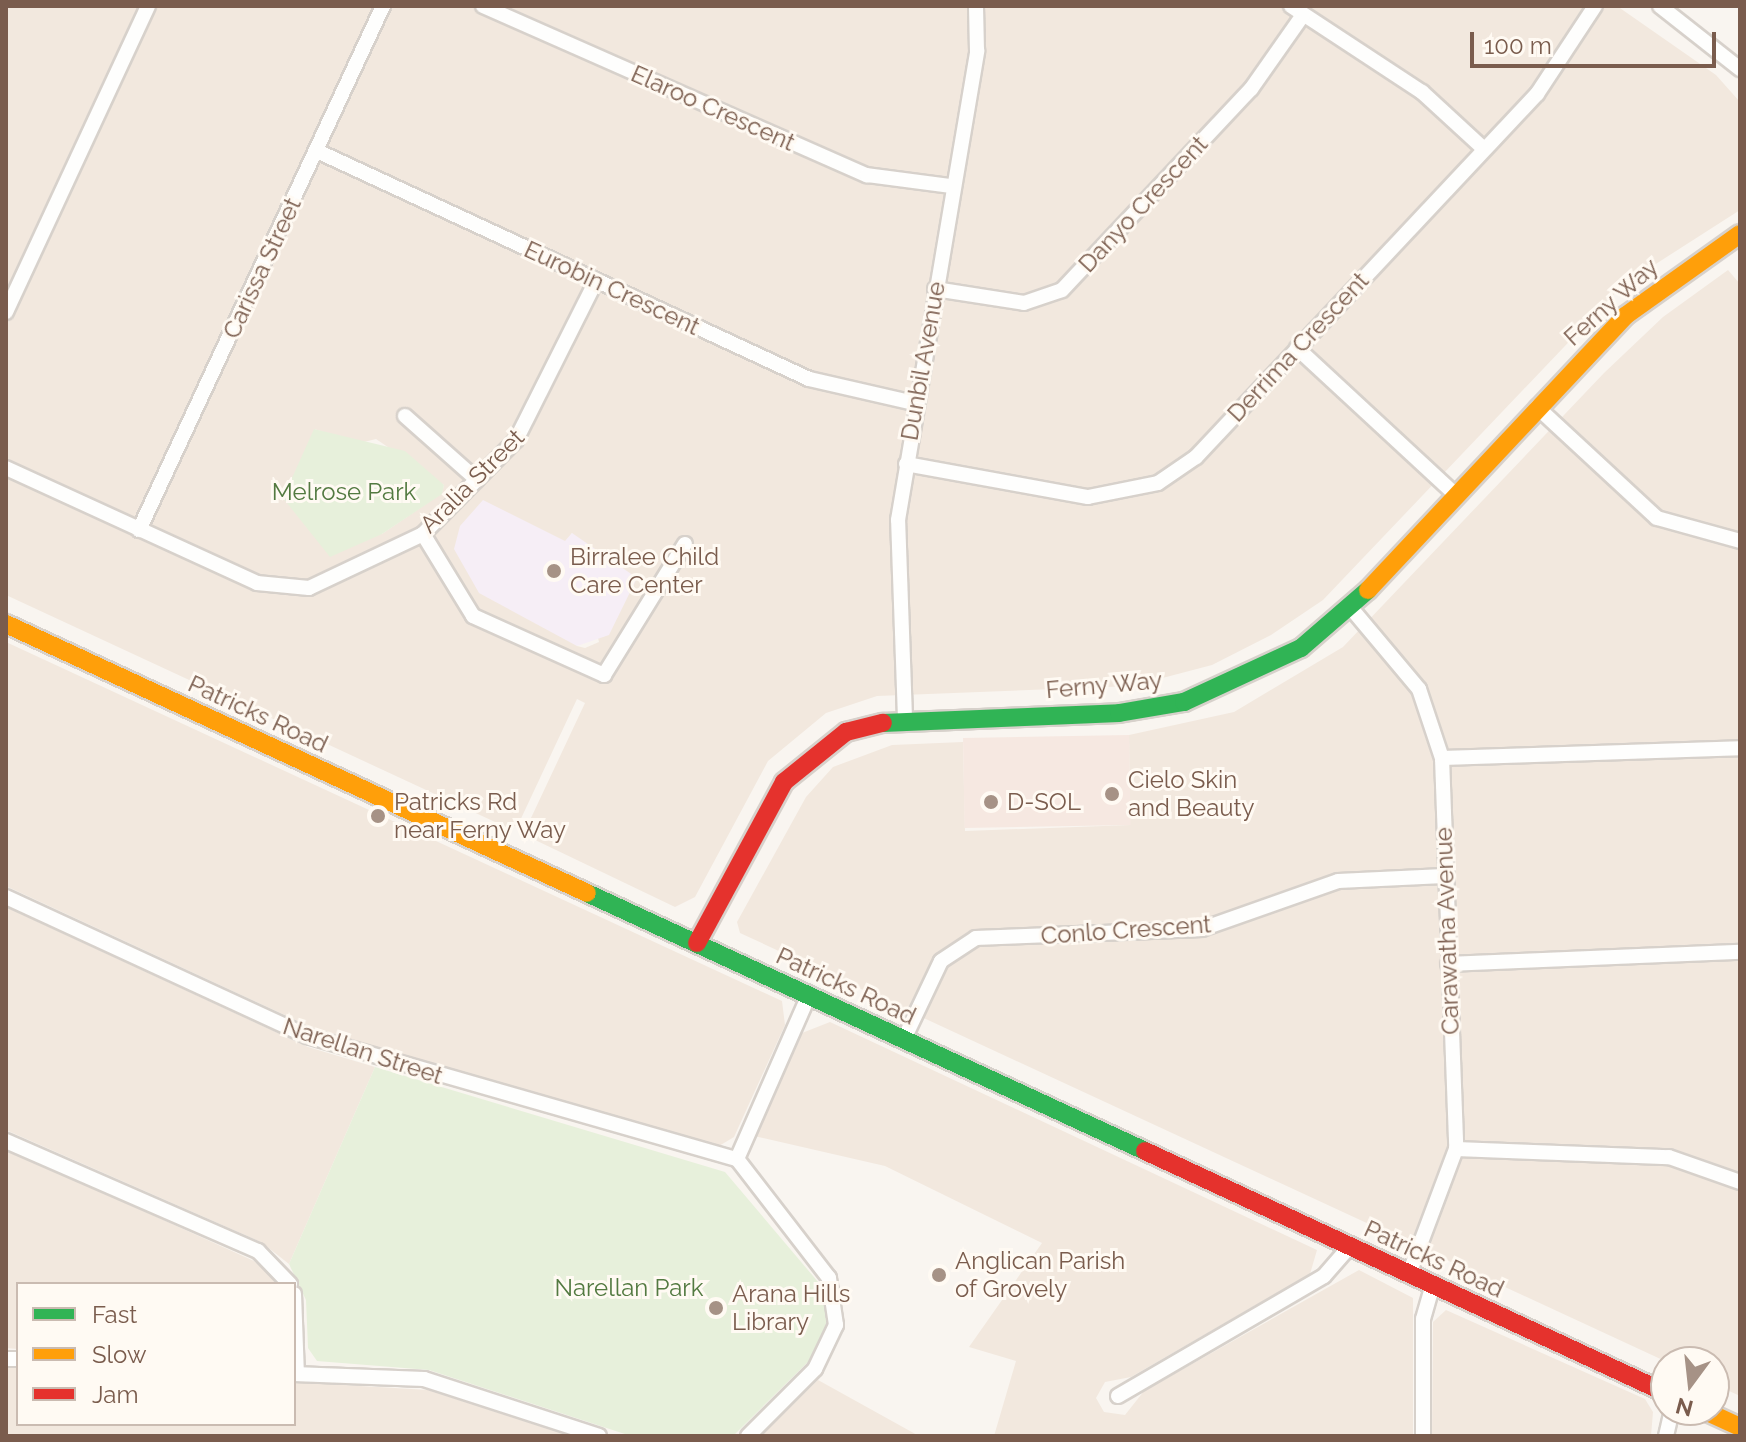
<!DOCTYPE html>
<html>
<head>
<meta charset="utf-8">
<style>
	body { margin:0 }
	#map { position:relative; width:1746px; height:1442px; overflow:hidden; background:#f9f5f0; font-family:Raleway,sans-serif }
	div>[style] { position:absolute }
	[style*='--x'] { left:calc(var(--x)*1px); top:calc(var(--y)*1px); width:calc(var(--w)*1px); rotate:calc(var(--a)*1deg) }
	.residential>* { inset:0; background:#f2e8de }
	.commercial>* { inset:0; background:#f6e8e1; transform-origin:0 0 }
	.education>* { inset:0; background:#f6eef6 }
	.green>* { inset:0; background:#e7f0db }
	.roads { filter:drop-shadow(2px 0 #d7d1cb) drop-shadow(-2px 0 #d7d1cb) drop-shadow(0 2px #d7d1cb) drop-shadow(0 -2px #d7d1cb) }
	.street>* { height:14px; margin:-7px; padding:0 7px; transform-origin:7px; border-radius:7px; background:#fefefd }
	.fast>* { height:18px; margin:-9px; padding:0 9px; transform-origin:9px; border-radius:9px; background:#30b455 }
	.slow>* { height:18px; margin:-9px; padding:0 9px; transform-origin:9px; border-radius:9px; background:#ff9f0a }
	.jam>* { height:18px; margin:-9px; padding:0 9px; transform-origin:9px; border-radius:9px; background:#e5322d }
	.dots>* { width:22px; height:22px; translate:-50% -50%; box-sizing:border-box; border:4px solid #fffaf3; border-radius:50% }
	span { translate:-50% -50%; white-space:nowrap; text-align:center; line-height:1.15; -webkit-text-stroke:6px #fffaf3; paint-order:stroke }
	.street-label { font-size:24px; color:#7a5c4d }
	.park-label { font-size:24px; color:#537a41 }
	.poi-label { font-size:24px; color:#7a5c4d }
	.left { translate:0 -50%; text-align:left }
	.frame { position:absolute; inset:0; border:8px solid #7a5c4d; pointer-events:none }
	.legend { position:absolute; left:16px; top:1282px; width:280px; height:144px; box-sizing:border-box; background:#fffaf3; border:2px solid #cabbb1; margin:0; padding:10px 14px; list-style:none; font-size:24px; color:#7a5c4d }
	.legend li { display:flex; align-items:center; gap:16px; height:40px }
	.legend b { width:40px; border:2px solid #cabbb1 }
	.north { position:absolute; left:1650px; top:1346px; width:80px; height:80px; box-sizing:border-box; background:#fffaf3; border:2px solid #cabbb1; border-radius:50%; rotate:195deg; font-size:22px; font-weight:700; line-height:32px; text-align:center; color:#7a5c4d }
	.north::after { content:''; display:block; margin:auto; width:28px; height:36px; background:#a69286; clip-path:polygon(50% 0,100% 100%,50% 72%,0 100%) }
	.scale { position:absolute; left:1470px; top:32px; width:246px; height:36px; box-sizing:border-box; border:4px solid #7a5c4d; border-top:0; padding-left:10px; font-size:24px; line-height:28px; white-space:nowrap; color:#7a5c4d; -webkit-text-stroke:6px #fffaf3; paint-order:stroke }
</style>
</head>
<body>
<div id="map">
	<div class="residential">
		<div style="clip-path:polygon(evenodd,6px 6px,1617px 6px,1716px 75px,1740px 102px,1740px 210px,1623px 285px,1323px 600px,1271px 635px,1212px 665px,1132px 686px,877px 696px,826px 713px,768px 761px,695px 897px,675px 907px,531px 838px,531px 818px,585px 703px,577px 699px,518px 825px,508px 828px,6px 595px,6px 6px,314px 429px,360px 443px,376px 439px,444px 485px,442px 493px,382px 534px,314px 429px,6px 6px,572px 533px,599px 642px,585px 648px,577px 646px,566px 541px,572px 533px)"></div>
		<div style="clip-path:polygon(1728px 270px,1740px 284px,1740px 1396px,1714px 1384px,1714px 1362px,1667px 1362px,740px 933px,737px 922px,806px 797px,833px 767px,892px 745px,963px 742px,965px 831px,1130px 825px,1129px 735px,1234px 712px,1343px 647px,1604px 373px,1663px 317px)"></div>
		<div style="clip-path:polygon(6px 642px,782px 1001px,785px 1025px,734px 1137px,719px 1146px,702px 1144px,313px 1028px,6px 886px)"></div>
		<div style="clip-path:polygon(6px 907px,308px 1047px,375px 1067px,289px 1264px,261px 1242px,6px 1130px)"></div>
		<div style="clip-path:polygon(830px 1022px,1317px 1250px,1310px 1274px,1131px 1377px,1105px 1382px,1096px 1398px,1104px 1412px,1125px 1415px,1144px 1391px,1359px 1270px,1413px 1298px,1413px 1436px,994px 1436px,1016px 1361px,969px 1347px,1042px 1243px,885px 1166px,754px 1136px,802px 1033px)"></div>
		<div style="clip-path:polygon(6px 1149px,254px 1261px,280px 1284px,18px 1284px,18px 1349px,6px 1348px)"></div>
		<div style="clip-path:polygon(1446px 1310px,1645px 1399px,1653px 1412px,1651px 1436px,1432px 1436px,1433px 1322px)"></div>
		<div style="clip-path:polygon(6px 1368px,18px 1368px,18px 1424px,294px 1424px,294px 1382px,428px 1390px,570px 1436px,6px 1436px)"></div>
		<div style="clip-path:polygon(818px 1380px,919px 1436px,761px 1436px)"></div>
	</div>
	<div class="commercial">
		<div style="left:1129px;top:735px;width:90px;height:166px;rotate:89deg"></div>
	</div>
	<div class="education">
		<div style="clip-path:polygon(483px 500px,565px 541px,572px 533px,637px 578px,609px 635px,577px 646px,479px 593px,454px 549px,460px 526px)"></div>
	</div>
	<div class="green">
		<div style="clip-path:polygon(314px 429px,405px 451px,444px 485px,442px 494px,382px 534px,330px 557px,283px 498px)"></div>
		<div style="clip-path:polygon(375px 1067px,725px 1172px,824px 1289px,829px 1319px,814px 1356px,733px 1436px,631px 1436px,429px 1370px,317px 1361px,308px 1348px,306px 1300px,289px 1264px)"></div>
	</div>
	<div class="roads">
		<div class="street">
			<div style="--x:483;--y:6;--w:420;--a:23.8"></div>
			<div style="--x:867;--y:175;--w:84;--a:7.5"></div>
			<div style="--x:1291;--y:6;--w:157;--a:33.3"></div>
			<div style="--x:1422;--y:92;--w:84;--a:42.6"></div>
			<div style="--x:1660;--y:6;--w:102;--a:38.2"></div>
			<div style="--x:317;--y:151;--w:542;--a:24.86"></div>
			<div style="--x:809;--y:379;--w:108;--a:12.9"></div>
			<div style="--x:935;--y:289;--w:90;--a:8.9"></div>
			<div style="--x:1024;--y:303;--w:40;--a:-18.9"></div>
			<div style="--x:1062;--y:290;--w:276;--a:-46.8"></div>
			<div style="--x:1251;--y:89;--w:90;--a:-54.9"></div>
			<div style="--x:6;--y:312;--w:337;--a:-65.1"></div>
			<div style="--x:1297;--y:348;--w:217;--a:42.8"></div>
			<div style="--x:1537;--y:407;--w:163;--a:42.8"></div>
			<div style="--x:1657;--y:518;--w:86;--a:15.5"></div>
			<div style="--x:405;--y:416;--w:96;--a:41.6"></div>
			<div style="--x:906;--y:464;--w:185;--a:10.3"></div>
			<div style="--x:1088;--y:497;--w:71;--a:-11.3"></div>
			<div style="--x:1158;--y:483;--w:46;--a:-34.4"></div>
			<div style="--x:1196;--y:457;--w:498;--a:-46.8"></div>
			<div style="--x:1537;--y:94;--w:105;--a:-56.6"></div>
			<div style="--x:6;--y:468;--w:276;--a:24.6"></div>
			<div style="--x:257;--y:583;--w:52;--a:5.5"></div>
			<div style="--x:309;--y:588;--w:126;--a:-25.3"></div>
			<div style="--x:423;--y:534;--w:132;--a:-45.3"></div>
			<div style="--x:516;--y:440;--w:178;--a:-63.3"></div>
			<div style="--x:139;--y:530;--w:578;--a:-65.03"></div>
			<div style="--x:423;--y:534;--w:96;--a:58.6"></div>
			<div style="--x:473;--y:616;--w:144;--a:24.2"></div>
			<div style="--x:604;--y:675;--w:154;--a:-58.3"></div>
			<div style="--x:1351;--y:608;--w:106;--a:50"></div>
			<div style="--x:1419;--y:689;--w:73;--a:71.6"></div>
			<div style="--x:1442;--y:758;--w:391;--a:87.9"></div>
			<div style="--x:1456;--y:1149;--w:134;--a:110.6"></div>
			<div style="--x:905;--y:718;--w:198;--a:-92"></div>
			<div style="--x:898;--y:520;--w:476;--a:-80.4"></div>
			<div style="--x:977;--y:51;--w:45;--a:-91.3"></div>
			<div style="--x:1442;--y:758;--w:298;--a:-1.9"></div>
			<div style="--x:6;--y:897;--w:332;--a:24.8"></div>
			<div style="--x:307;--y:1036;--w:447;--a:16"></div>
			<div style="--x:1448;--y:964;--w:292;--a:-2.4"></div>
			<div style="--x:904;--y:1039;--w:86;--a:-64.6"></div>
			<div style="--x:941;--y:961;--w:42;--a:-33.3"></div>
			<div style="--x:976;--y:938;--w:226;--a:-2.3"></div>
			<div style="--x:1202;--y:929;--w:144;--a:-19.4"></div>
			<div style="--x:1338;--y:881;--w:106;--a:-2.7"></div>
			<div style="--x:6;--y:1141;--w:275;--a:23.6"></div>
			<div style="--x:258;--y:1251;--w:46;--a:45.9"></div>
			<div style="--x:1456;--y:1149;--w:213;--a:2.2"></div>
			<div style="--x:1669;--y:1157;--w:75;--a:19.4"></div>
			<div style="--x:294;--y:1294;--w:80;--a:87.9"></div>
			<div style="--x:6;--y:1359;--w:12;--a:0"></div>
			<div style="--x:294;--y:1374;--w:130;--a:2.2"></div>
			<div style="--x:424;--y:1379;--w:184;--a:18"></div>
			<div style="--x:1118;--y:1396;--w:238;--a:-30.2"></div>
			<div style="--x:1324;--y:1276;--w:40;--a:-49"></div>
			<div style="--x:748;--y:1436;--w:95;--a:-45"></div>
			<div style="--x:815;--y:1369;--w:49;--a:-64.5"></div>
			<div style="--x:836;--y:1325;--w:48;--a:-98.5"></div>
			<div style="--x:829;--y:1278;--w:150;--a:-127.7"></div>
			<div style="--x:737;--y:1159;--w:179;--a:-66.3"></div>
			<div style="--x:1423;--y:1436;--w:117;--a:-90"></div>
			<div style="--x:1423;--y:1319;--w:35;--a:-74"></div>
			<div style="--x:1666;--y:1436;--w:27;--a:-77"></div>
		</div>
		<div class="fast">
			<div style="--x:883;--y:723;--w:236;--a:-2.4"></div>
			<div style="--x:1119;--y:713;--w:66;--a:-9.6"></div>
			<div style="--x:1184;--y:702;--w:129;--a:-24.8"></div>
			<div style="--x:1301;--y:648;--w:89;--a:-40.9"></div>
			<div style="--x:587;--y:893;--w:615;--a:24.81"></div>
		</div>
		<div class="slow">
			<div style="--x:1368;--y:590;--w:376;--a:-46.8"></div>
			<div style="--x:1625;--y:316;--w:141;--a:-35.5"></div>
			<div style="--x:6;--y:624;--w:640;--a:24.84"></div>
			<div style="--x:1703;--y:1410;--w:41;--a:24.7"></div>
		</div>
		<div class="jam">
			<div style="--x:697;--y:943;--w:183;--a:-61.6"></div>
			<div style="--x:784;--y:782;--w:80;--a:-38.9"></div>
			<div style="--x:846;--y:732;--w:38;--a:-14"></div>
			<div style="--x:1145;--y:1151;--w:574;--a:24.91"></div>
		</div>
	</div>
	<div class="dots">
		<div style="left:554px;top:571px;background:#a69286"></div>
		<div style="left:1112px;top:794px;background:#a69286"></div>
		<div style="left:991px;top:802px;background:#a69286"></div>
		<div style="left:378px;top:816px;background:#a69286"></div>
		<div style="left:939px;top:1275px;background:#a69286"></div>
		<div style="left:716px;top:1308px;background:#a69286"></div>
	</div>
	<div class="street-label">
		<span style="left:713px;top:108px;rotate:24deg">Elaroo Crescent</span>
		<span style="left:1143px;top:204px;rotate:-47deg">Danyo Crescent</span>
		<span style="left:262px;top:268px;rotate:-65deg">Carissa Street</span>
		<span style="left:612px;top:288px;rotate:25deg">Eurobin Crescent</span>
		<span style="left:1611px;top:302px;rotate:-42deg">Ferny Way</span>
		<span style="left:1298px;top:347px;rotate:-47deg">Derrima Crescent</span>
		<span style="left:923px;top:361px;rotate:-80deg">Dunbil Avenue</span>
		<span style="left:472px;top:481px;rotate:-45deg">Aralia Street</span>
		<span style="left:1104px;top:685px;rotate:-5deg">Ferny Way</span>
		<span style="left:258px;top:714px;rotate:25deg">Patricks Road</span>
		<span style="left:1126px;top:930px;rotate:-4deg">Conlo Crescent</span>
		<span style="left:1447px;top:931px;rotate:-92deg">Carawatha Avenue</span>
		<span style="left:846px;top:986px;rotate:25deg">Patricks Road</span>
		<span style="left:363px;top:1051px;rotate:18deg">Narellan Street</span>
		<span style="left:1434px;top:1259px;rotate:25deg">Patricks Road</span>
	</div>
	<div class="park-label">
		<span style="left:344px;top:492px">Melrose Park</span>
		<span style="left:629px;top:1288px">Narellan Park</span>
	</div>
	<div class="poi-label">
		<span class="left" style="left:570px;top:571px">Birralee Child<br>Care Center</span>
		<span class="left" style="left:1128px;top:794px">Cielo Skin<br>and Beauty</span>
		<span class="left" style="left:394px;top:816px">Patricks Rd<br>near Ferny Way</span>
		<span class="left" style="left:1007px;top:802px">D-SOL</span>
		<span class="left" style="left:955px;top:1275px">Anglican Parish<br>of Grovely</span>
		<span class="left" style="left:732px;top:1308px">Arana Hills<br>Library</span>
	</div>
	<div class="frame"></div>
	<ul class="legend">
	<li><b style="height:10px;background:#30b455"></b>Fast</li>
	<li><b style="height:10px;background:#ff9f0a"></b>Slow</li>
	<li><b style="height:10px;background:#e5322d"></b>Jam</li>
	</ul>
	<div class="north">N</div>
	<div class="scale">100 m</div>
</div>
</body>
</html>
